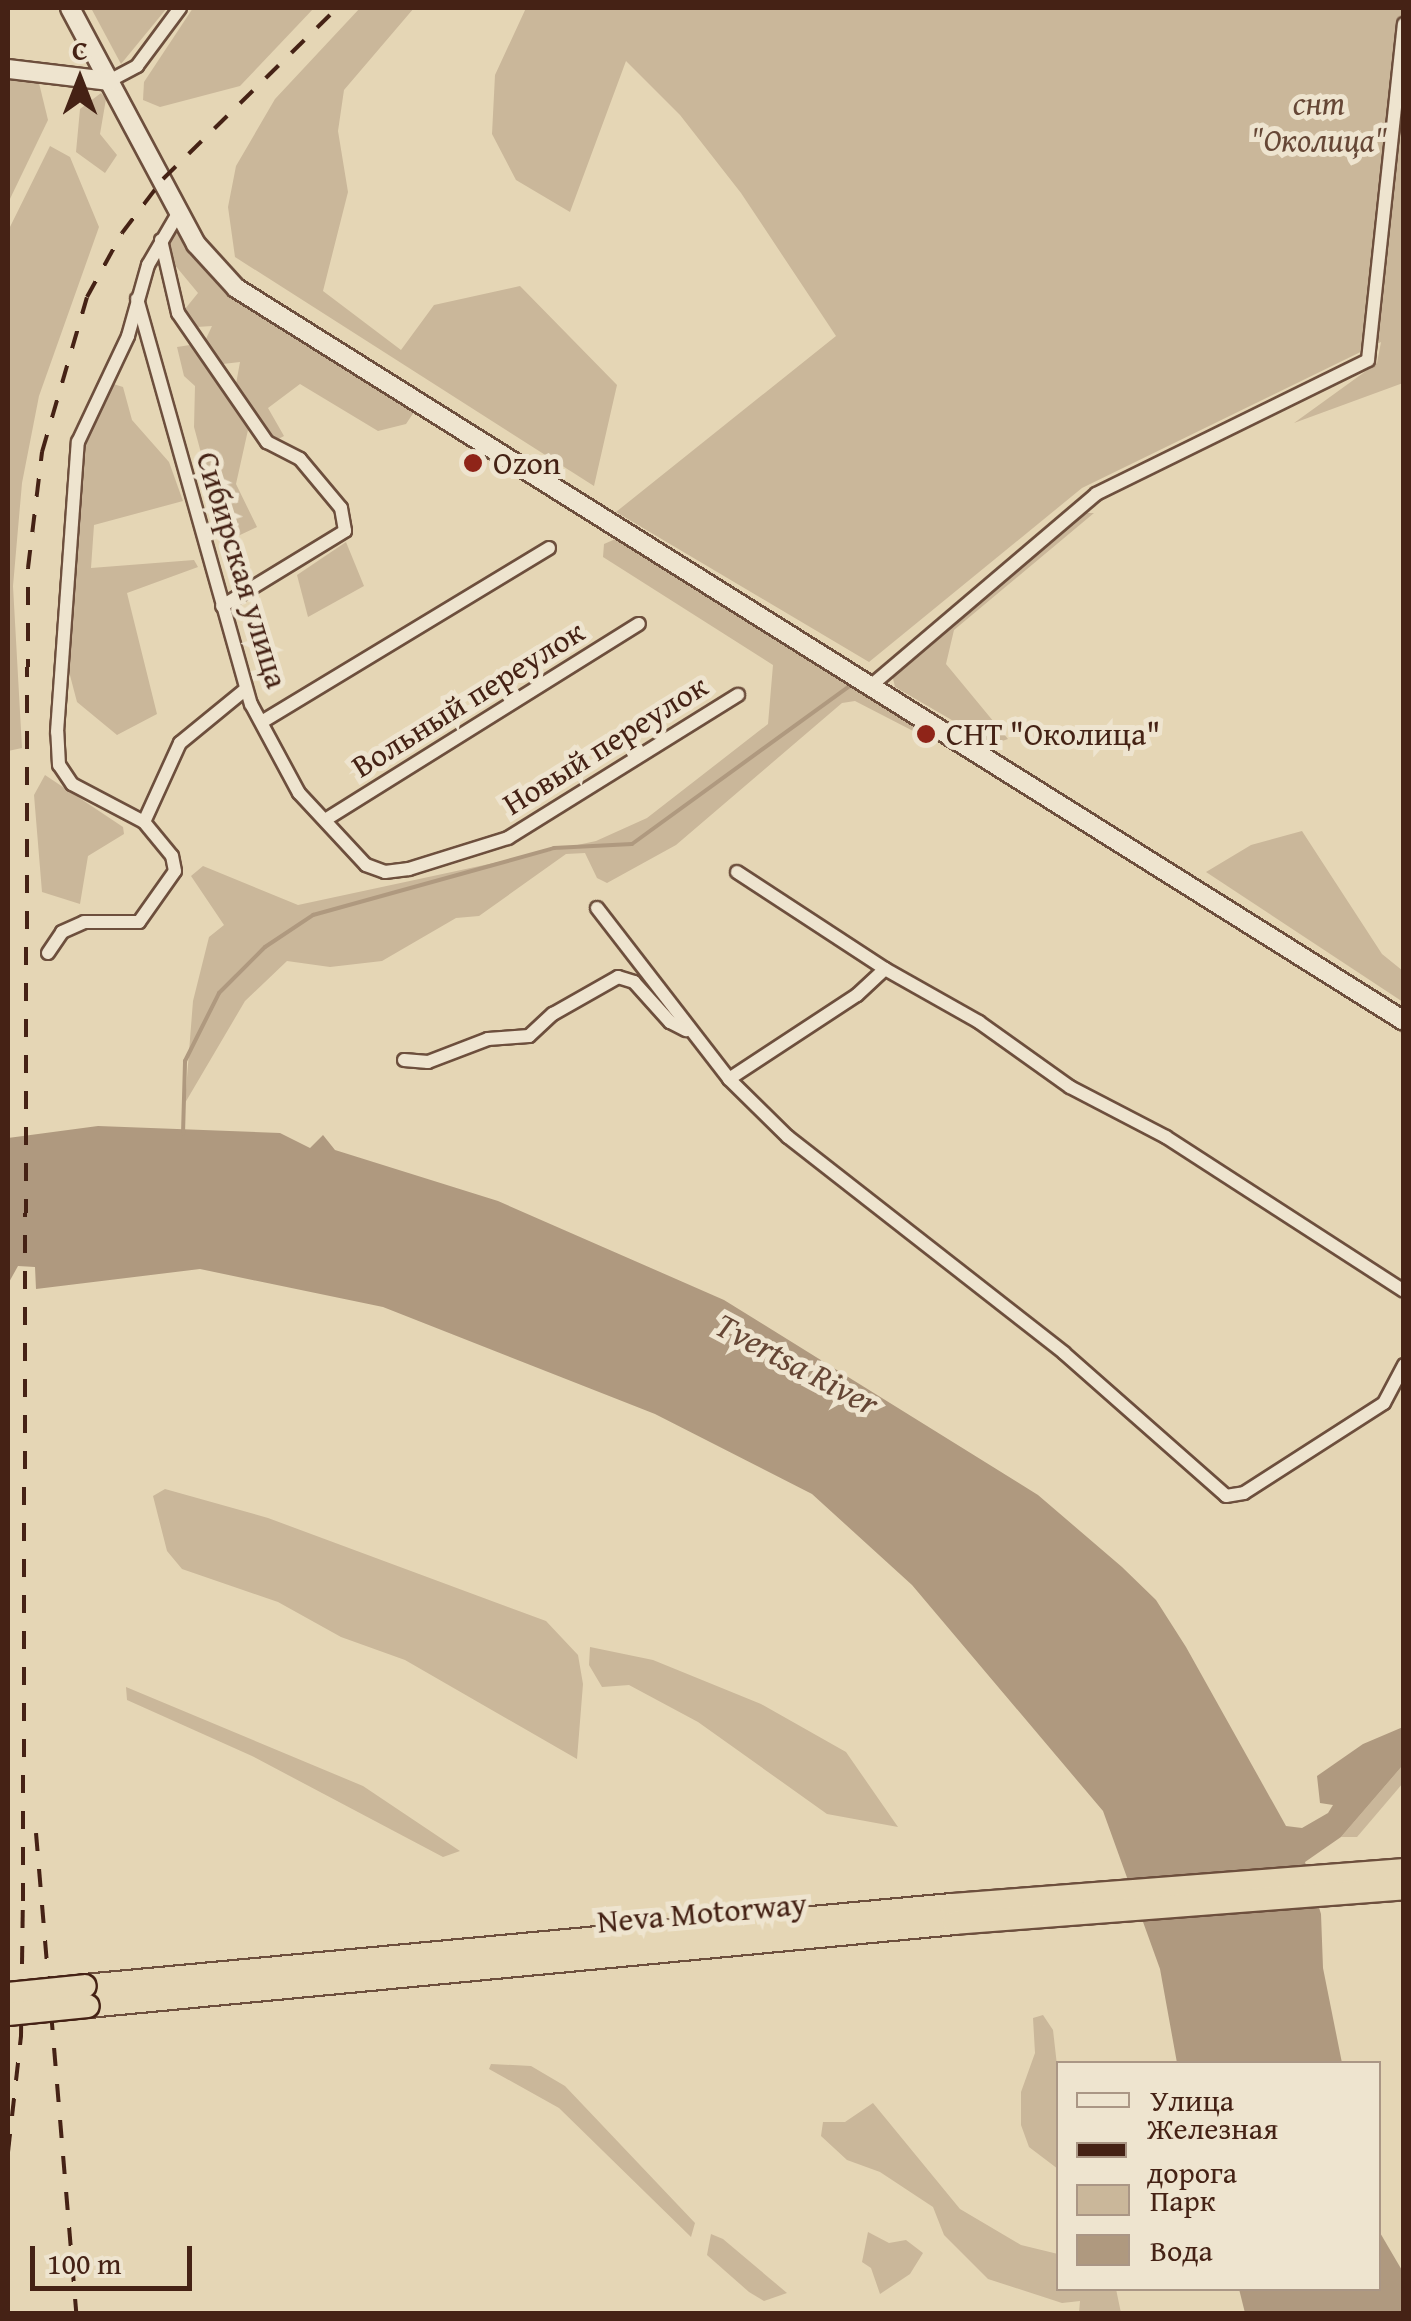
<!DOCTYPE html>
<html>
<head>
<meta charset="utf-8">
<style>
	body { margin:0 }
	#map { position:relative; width:1411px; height:2321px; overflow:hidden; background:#e5d6b5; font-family:"Gentium Book Plus",serif }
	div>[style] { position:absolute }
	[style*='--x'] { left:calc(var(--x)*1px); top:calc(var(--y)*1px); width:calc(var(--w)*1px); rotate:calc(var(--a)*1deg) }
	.green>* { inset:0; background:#cab79a }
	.water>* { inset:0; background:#af997f }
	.stream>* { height:4px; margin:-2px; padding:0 2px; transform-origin:2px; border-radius:2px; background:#af997f }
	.roads { filter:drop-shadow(2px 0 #6d4f3d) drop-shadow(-2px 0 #6d4f3d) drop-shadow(0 2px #6d4f3d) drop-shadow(0 -2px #6d4f3d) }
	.street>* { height:12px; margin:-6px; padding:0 6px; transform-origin:6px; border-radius:6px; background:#eee4cf }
	.secondary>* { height:18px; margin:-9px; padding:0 9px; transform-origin:9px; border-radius:9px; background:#eee4cf }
	.highway>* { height:22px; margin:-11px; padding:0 11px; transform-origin:11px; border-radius:11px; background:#e5d6b5 }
	.rail>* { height:4px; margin-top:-2px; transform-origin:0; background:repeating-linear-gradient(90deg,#452215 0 18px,transparent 0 36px) }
	.bridges { filter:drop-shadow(2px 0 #452215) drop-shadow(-2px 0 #452215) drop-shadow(0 2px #452215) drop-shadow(0 -2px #452215) }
	.highway-bridge>* { height:22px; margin:-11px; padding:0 11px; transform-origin:11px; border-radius:11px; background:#e5d6b5 }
	.dots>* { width:28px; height:28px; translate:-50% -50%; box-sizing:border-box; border:5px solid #eee4cf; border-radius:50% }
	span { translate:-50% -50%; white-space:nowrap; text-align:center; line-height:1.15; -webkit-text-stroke:10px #eee4cf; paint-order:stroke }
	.park-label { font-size:32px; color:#664736; font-style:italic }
	.poi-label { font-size:32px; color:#452215 }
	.left { translate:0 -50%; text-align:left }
	.street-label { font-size:32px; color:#452215 }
	.water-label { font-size:35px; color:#654635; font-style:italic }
	.frame { position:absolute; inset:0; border:10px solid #452215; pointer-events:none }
	.legend { position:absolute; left:1056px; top:2061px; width:325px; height:230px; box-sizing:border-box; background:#eee4cf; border:2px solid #aa9685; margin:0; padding:12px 18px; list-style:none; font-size:30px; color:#452215 }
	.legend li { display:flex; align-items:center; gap:20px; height:50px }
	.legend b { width:50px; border:2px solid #aa9685 }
	.north { position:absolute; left:30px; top:30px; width:100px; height:100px; -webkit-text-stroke:8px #eee4cf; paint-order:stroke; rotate:0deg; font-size:28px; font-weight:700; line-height:40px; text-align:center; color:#452215 }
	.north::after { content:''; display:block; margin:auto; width:35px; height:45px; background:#452215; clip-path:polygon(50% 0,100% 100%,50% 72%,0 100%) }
	.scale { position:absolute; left:30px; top:2246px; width:162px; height:45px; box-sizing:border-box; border:5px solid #452215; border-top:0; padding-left:12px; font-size:30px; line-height:35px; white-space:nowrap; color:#452215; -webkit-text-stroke:8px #eee4cf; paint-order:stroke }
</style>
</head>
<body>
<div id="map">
	<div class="green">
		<div style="clip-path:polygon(91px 8px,167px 8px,121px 64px)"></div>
		<div style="clip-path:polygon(193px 8px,314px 8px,240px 86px,160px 107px,143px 100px,144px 82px)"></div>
		<div style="clip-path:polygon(360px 8px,414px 8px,344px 90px,338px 131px,348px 192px,323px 291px,401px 350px,434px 305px,520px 286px,617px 385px,594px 486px,235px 257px,228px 207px,236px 166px,275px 99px)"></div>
		<div style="clip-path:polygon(526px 8px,1403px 8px,1403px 383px,1294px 423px,1377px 363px,1381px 342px,1082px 488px,869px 662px,616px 512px,836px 336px,741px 193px,680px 115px,626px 61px,570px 212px,516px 180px,492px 134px,495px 75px)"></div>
		<div style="clip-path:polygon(8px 75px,38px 79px,48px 120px,8px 203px)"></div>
		<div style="clip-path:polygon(101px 93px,106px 99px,100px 134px,117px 155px,105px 173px,76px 152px,80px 109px)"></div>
		<div style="clip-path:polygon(50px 146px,70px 157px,99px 227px,39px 396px,22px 483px,13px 586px,22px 748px,8px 751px,8px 231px)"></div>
		<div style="clip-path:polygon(173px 228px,213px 280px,416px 409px,406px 424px,378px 431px,300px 384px,268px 408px,284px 436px,273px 442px,236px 384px,240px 362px,214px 365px,205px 341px,212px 326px,197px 327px,185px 309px,198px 293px,164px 252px)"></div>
		<div style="clip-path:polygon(190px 345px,248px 430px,236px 484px,257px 527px,225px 542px,194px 427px,195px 386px,184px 376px,177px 347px)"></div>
		<div style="clip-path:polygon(107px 382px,123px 387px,132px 420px,169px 462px,183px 501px,94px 525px,91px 568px,194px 560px,198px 567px,127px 593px,157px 714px,117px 735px,77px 702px,67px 664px,75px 486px,88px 420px)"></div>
		<div style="clip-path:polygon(1081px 513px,1094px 513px,954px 630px,946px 664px,1008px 739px,993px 744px,895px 687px,891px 670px)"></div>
		<div style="clip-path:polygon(620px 537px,918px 728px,917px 733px,855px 701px,842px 703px,676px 845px,607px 883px,597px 878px,585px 853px,566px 854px,479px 916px,456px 918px,382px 961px,330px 967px,287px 961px,245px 1001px,185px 1103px,193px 1001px,209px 937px,224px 925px,191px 876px,203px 866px,298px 905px,596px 841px,647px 818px,768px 724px,773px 665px,603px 557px,604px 544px)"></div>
		<div style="clip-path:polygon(346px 542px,364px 586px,308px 617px,297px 575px)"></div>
		<div style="clip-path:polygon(45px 775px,123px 827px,124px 834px,88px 856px,80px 904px,42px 892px,34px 795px)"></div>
		<div style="clip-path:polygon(1302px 831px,1382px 954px,1403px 971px,1403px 1002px,1206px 872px,1251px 845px)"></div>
		<div style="clip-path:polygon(165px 1489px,268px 1518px,546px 1621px,578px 1655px,583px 1684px,577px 1759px,405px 1660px,341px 1637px,278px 1602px,182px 1569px,167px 1551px,153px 1496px)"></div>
		<div style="clip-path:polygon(590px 1647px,653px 1660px,761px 1704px,846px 1752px,898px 1827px,827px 1814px,698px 1722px,629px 1685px,602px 1687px,589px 1665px)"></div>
		<div style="clip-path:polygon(126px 1687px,363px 1786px,460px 1851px,443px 1857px,252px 1756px,127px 1700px)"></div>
		<div style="clip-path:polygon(1403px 1765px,1403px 1783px,1357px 1837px,1341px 1837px)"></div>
		<div style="clip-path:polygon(1043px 2015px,1053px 2030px,1058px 2074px,1058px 2169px,1029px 2147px,1021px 2125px,1021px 2092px,1035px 2053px,1033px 2018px)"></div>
		<div style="clip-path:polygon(491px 2064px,531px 2066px,565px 2086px,695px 2223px,691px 2237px,559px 2108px,489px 2069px)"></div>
		<div style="clip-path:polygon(873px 2103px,960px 2209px,1021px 2245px,1058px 2254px,1058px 2288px,1116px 2289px,1121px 2313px,1079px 2313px,1080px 2301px,1062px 2303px,988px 2279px,944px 2235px,933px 2207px,880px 2172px,847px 2160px,821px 2136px,823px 2122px,845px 2122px)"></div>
		<div style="clip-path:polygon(868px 2232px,889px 2243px,906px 2240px,923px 2253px,910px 2274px,880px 2294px,871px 2268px,862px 2262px)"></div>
		<div style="clip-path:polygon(711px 2234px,723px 2239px,787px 2293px,764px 2301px,749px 2292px,707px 2255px)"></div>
	</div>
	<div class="water">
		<div style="clip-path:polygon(98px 1126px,280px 1133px,310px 1148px,323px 1135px,335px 1150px,498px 1201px,724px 1300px,1038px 1495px,1122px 1567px,1156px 1600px,1186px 1647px,1286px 1826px,1302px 1828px,1328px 1813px,1333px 1805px,1320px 1803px,1317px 1776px,1363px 1744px,1403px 1727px,1403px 1765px,1341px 1837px,1305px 1862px,1321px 1914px,1323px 1968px,1342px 2063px,1177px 2063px,1160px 1969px,1103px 1811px,912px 1585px,812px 1494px,655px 1414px,383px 1307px,200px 1269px,36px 1289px,35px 1267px,18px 1266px,8px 1284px,8px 1138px)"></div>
		<div style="clip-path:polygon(1379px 2231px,1403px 2272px,1403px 2313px,1245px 2313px,1239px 2289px,1378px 2288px)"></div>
	</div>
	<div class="stream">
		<div style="--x:183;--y:1134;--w:73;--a:-88.4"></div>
		<div style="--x:185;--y:1061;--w:76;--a:-63.4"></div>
		<div style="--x:219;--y:993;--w:65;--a:-45"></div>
		<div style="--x:265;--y:947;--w:58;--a:-33.7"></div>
		<div style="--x:313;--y:915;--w:250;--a:-15.5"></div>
		<div style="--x:554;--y:848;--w:78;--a:-2.9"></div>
		<div style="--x:632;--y:844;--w:276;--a:-36"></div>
	</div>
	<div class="roads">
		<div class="street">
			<div style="--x:109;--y:81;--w:32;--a:-28"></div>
			<div style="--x:137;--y:66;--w:72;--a:-53.4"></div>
			<div style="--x:161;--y:240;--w:75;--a:76.9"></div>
			<div style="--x:178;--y:313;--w:157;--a:55.4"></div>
			<div style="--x:267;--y:442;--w:37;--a:27"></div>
			<div style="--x:300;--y:459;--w:64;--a:50.1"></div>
			<div style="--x:341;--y:508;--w:23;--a:80"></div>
			<div style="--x:345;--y:531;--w:144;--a:148.6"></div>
			<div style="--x:137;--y:299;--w:421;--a:74.3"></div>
			<div style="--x:251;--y:704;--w:101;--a:61.7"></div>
			<div style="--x:299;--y:793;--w:98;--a:47.1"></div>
			<div style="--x:366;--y:865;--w:20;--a:20"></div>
			<div style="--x:385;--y:872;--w:24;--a:-7"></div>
			<div style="--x:409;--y:869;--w:104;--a:-17.4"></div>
			<div style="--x:508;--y:838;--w:271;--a:-31.9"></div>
			<div style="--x:873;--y:684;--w:293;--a:-40.4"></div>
			<div style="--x:1096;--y:494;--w:303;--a:-26.2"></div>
			<div style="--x:1368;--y:360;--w:338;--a:-83.9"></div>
			<div style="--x:265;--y:720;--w:332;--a:-31.2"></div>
			<div style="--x:325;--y:820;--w:370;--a:-32"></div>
			<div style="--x:144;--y:822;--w:87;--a:-65.5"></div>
			<div style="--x:180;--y:743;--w:85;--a:-39.3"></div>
			<div style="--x:737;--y:872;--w:177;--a:33.2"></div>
			<div style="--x:885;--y:969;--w:108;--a:29.4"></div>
			<div style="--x:979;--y:1022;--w:112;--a:35.5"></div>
			<div style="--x:1070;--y:1087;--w:108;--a:27.5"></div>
			<div style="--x:1166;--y:1137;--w:283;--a:32.9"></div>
			<div style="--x:597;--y:908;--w:216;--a:52.3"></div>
			<div style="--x:729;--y:1079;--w:83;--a:44.5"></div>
			<div style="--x:788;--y:1137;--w:350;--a:38"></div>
			<div style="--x:1064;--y:1353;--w:216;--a:41.4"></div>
			<div style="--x:1226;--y:1496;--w:18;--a:-9"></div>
			<div style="--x:1244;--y:1493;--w:166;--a:-32.7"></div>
			<div style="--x:1384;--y:1403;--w:43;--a:-62.2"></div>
			<div style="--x:48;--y:953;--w:25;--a:-56"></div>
			<div style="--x:62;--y:932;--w:24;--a:-24"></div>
			<div style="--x:84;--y:922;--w:55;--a:0"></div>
			<div style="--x:139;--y:922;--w:62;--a:-54.8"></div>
			<div style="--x:175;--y:871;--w:15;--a:-101"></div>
			<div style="--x:172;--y:856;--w:44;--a:-129.5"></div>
			<div style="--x:144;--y:822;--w:81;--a:-152.2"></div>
			<div style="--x:72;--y:784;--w:23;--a:-124"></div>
			<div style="--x:59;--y:765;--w:33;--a:-93"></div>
			<div style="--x:57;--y:732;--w:291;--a:-85.9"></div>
			<div style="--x:78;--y:442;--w:117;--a:-64.7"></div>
			<div style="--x:128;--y:336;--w:74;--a:-74.3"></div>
			<div style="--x:148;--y:265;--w:61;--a:-59.7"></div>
			<div style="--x:404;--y:1060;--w:24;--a:5"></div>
			<div style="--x:428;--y:1062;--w:64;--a:-21"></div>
			<div style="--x:488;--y:1039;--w:41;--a:-4.2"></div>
			<div style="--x:529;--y:1036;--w:33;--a:-43"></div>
			<div style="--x:553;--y:1014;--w:75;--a:-29.6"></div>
			<div style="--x:618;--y:977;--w:17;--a:17"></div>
			<div style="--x:634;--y:982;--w:54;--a:48"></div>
			<div style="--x:670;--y:1022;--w:18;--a:27"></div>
			<div style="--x:729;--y:1079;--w:153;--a:-33.3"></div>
			<div style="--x:857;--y:995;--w:38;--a:-43"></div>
		</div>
		<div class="secondary">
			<div style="--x:70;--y:8;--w:268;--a:61.9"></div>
			<div style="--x:196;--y:244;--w:59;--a:47.7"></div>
			<div style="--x:236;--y:288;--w:1379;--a:32.11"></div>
			<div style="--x:8;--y:69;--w:102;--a:6.8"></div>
		</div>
		<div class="highway">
			<div style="--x:85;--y:1986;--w:870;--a:-5.34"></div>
			<div style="--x:951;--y:1905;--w:454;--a:-4.4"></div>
			<div style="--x:88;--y:2006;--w:870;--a:-5.47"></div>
			<div style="--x:954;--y:1923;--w:451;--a:-4.4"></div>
		</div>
	</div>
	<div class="rail">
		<div style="--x:36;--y:1833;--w:483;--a:85.2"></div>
		<div style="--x:8;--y:2152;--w:117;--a:-83.6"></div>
		<div style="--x:21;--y:2036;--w:135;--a:-89.2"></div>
		<div style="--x:23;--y:1901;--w:1333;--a:-89.79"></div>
		<div style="--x:28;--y:568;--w:117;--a:-83.1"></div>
		<div style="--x:42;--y:452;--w:161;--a:-73.8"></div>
		<div style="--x:87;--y:297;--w:73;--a:-61.3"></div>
		<div style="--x:122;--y:233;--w:68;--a:-52.8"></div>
		<div style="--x:163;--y:179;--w:244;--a:-44.5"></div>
	</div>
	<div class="bridges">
		<div class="highway-bridge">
			<div style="--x:8;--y:1994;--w:77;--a:-5.9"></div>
			<div style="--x:8;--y:2014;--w:80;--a:-5.7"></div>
		</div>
	</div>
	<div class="dots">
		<div style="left:473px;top:463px;background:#8f2418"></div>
		<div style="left:926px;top:734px;background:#8f2418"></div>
	</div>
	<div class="park-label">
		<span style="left:1319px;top:122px">снт<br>"Околица"</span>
	</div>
	<div class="poi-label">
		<span class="left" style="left:493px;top:463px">Ozon</span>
		<span class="left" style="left:946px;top:734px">СНТ "Околица"</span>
	</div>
	<div class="street-label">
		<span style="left:242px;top:570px;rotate:73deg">Сибирская улица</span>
		<span style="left:468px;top:699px;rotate:-32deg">Вольный переулок</span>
		<span style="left:605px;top:745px;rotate:-32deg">Новый переулок</span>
		<span style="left:702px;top:1913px;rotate:-5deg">Neva Motorway</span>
	</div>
	<div class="water-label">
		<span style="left:797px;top:1364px;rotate:28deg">Tvertsa River</span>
	</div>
	<div class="frame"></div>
	<ul class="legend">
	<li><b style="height:12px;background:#eee4cf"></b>Улица</li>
	<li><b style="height:12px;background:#452215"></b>Железная дорога</li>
	<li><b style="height:28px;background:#cab79a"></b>Парк</li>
	<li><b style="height:28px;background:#af997f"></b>Вода</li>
	</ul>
	<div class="north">С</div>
	<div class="scale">100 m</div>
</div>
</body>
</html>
